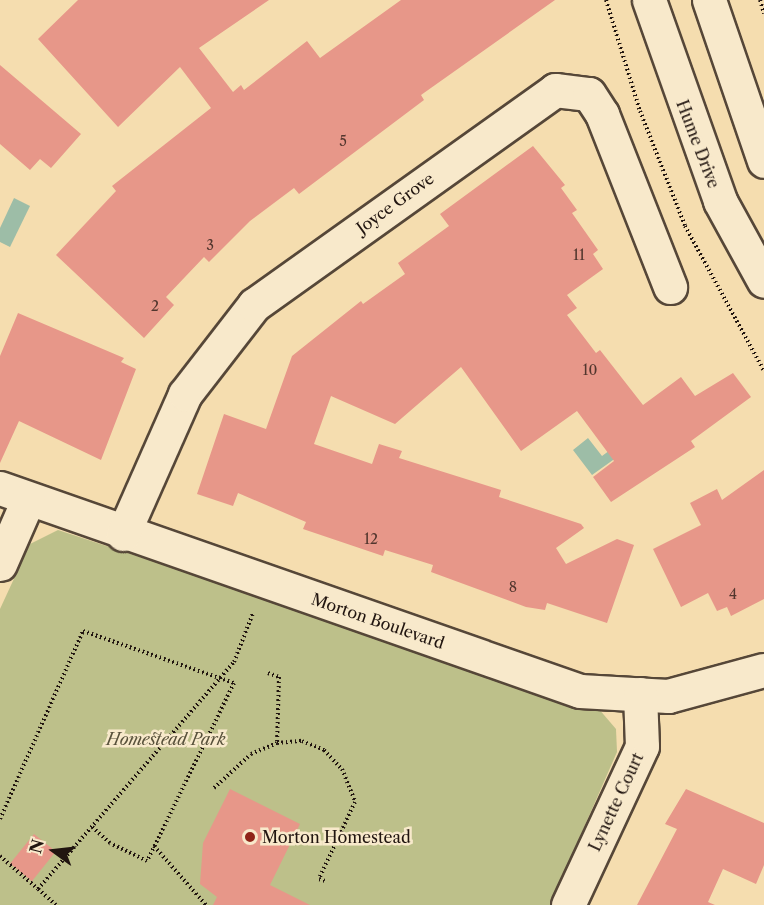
<!DOCTYPE html>
<html>
<head>
<meta charset="utf-8">
<style>
	body { margin:0 }
	#map { position:relative; width:764px; height:905px; overflow:hidden; background:#f5ddaf; font-family:"Libre Caslon Text",serif }
	div>[style] { position:absolute }
	[style*='--x'] { left:calc(var(--x)*1px); top:calc(var(--y)*1px); width:calc(var(--w)*1px); rotate:calc(var(--a)*1deg) }
	.green>* { inset:0; background:#bdc08a }
	.water>* { inset:0; background:#9dbda7 }
	.building>* { inset:0; background:#e79789; transform-origin:0 0 }
	.path>* { height:4px; margin-top:-2px; transform-origin:0; background:repeating-linear-gradient(90deg,#211510 0 1.5px,transparent 0 4.5px) }
	.roads { filter:drop-shadow(2px 0 #564738) drop-shadow(-2px 0 #564738) drop-shadow(0 2px #564738) drop-shadow(0 -2px #564738) }
	.minor>* { height:33px; margin:-16.5px; padding:0 16.5px; transform-origin:16.5px; border-radius:16.5px; background:#f8e9cb }
	.tertiary>* { height:33px; margin:-16.5px; padding:0 16.5px; transform-origin:16.5px; border-radius:16.5px; background:#f8e9cb }
	.dots>* { width:16px; height:16px; translate:-50% -50%; box-sizing:border-box; border:3px solid #f8e9cb; border-radius:50% }
	span { translate:-50% -50%; white-space:nowrap; text-align:center; line-height:1.15; -webkit-text-stroke:5px #f8e9cb; paint-order:stroke }
	.number-label { font-size:14px; color:#52362e }
	.number-label span { -webkit-text-stroke-width:0 }
	.street-label { font-size:16px; color:#211510 }
	.park-label { font-size:16px; color:#58513b; font-style:italic }
	.poi-label { font-size:16px; color:#211510 }
	.left { translate:0 -50%; text-align:left }
	.north { position:absolute; left:24px; top:821px; width:60px; height:60px; -webkit-text-stroke:4px #f8e9cb; paint-order:stroke; rotate:285deg; font-size:16px; font-weight:700; line-height:24px; text-align:center; color:#211510 }
	.north::after { content:''; display:block; margin:auto; width:21px; height:27px; background:#211510; clip-path:polygon(50% 0,100% 100%,50% 72%,0 100%) }
</style>
</head>
<body>
<div id="map">
	<div class="green">
		<div style="clip-path:polygon(58px 530px,598px 708px,616px 729px,617px 752px,550px 905px,0 905px,0 609px,30px 544px)"></div>
	</div>
	<div class="water">
		<div style="clip-path:polygon(14px 198px,30px 206px,10px 247px,0 242px,0 228px)"></div>
		<div style="clip-path:polygon(588px 438px,602px 456px,621px 442px,627px 450px,592px 475px,573px 450px)"></div>
	</div>
	<div class="building">
		<div style="clip-path:polygon(78px 0,269px 0,199px 48px,233px 92px,241px 85px,244px 90px,307px 41px,320px 58px,401px 0,555px 0,421px 95px,424px 100px,299px 194px,294px 188px,250px 221px,209px 262px,204px 257px,166px 297px,174px 305px,144px 338px,56px 255px,116px 191px,112px 186px,211px 108px,180px 67px,118px 127px,38px 39px)"></div>
		<div style="clip-path:polygon(0 65px,81px 134px,51px 168px,40px 159px,30px 170px,0 144px)"></div>
		<div style="clip-path:polygon(533px 146px,565px 185px,561px 188px,577px 210px,572px 213px,598px 250px,593px 254px,603px 269px,567px 295px,577px 308px,567px 315px,596px 353px,600px 350px,643px 405px,681px 377px,695px 396px,733px 373px,751px 397px,691px 441px,695px 447px,611px 502px,593px 477px,614px 461px,577px 411px,521px 451px,461px 367px,395px 424px,331px 396px,314px 444px,372px 464px,379px 444px,402px 451px,399px 458px,501px 490px,499px 497px,581px 524px,584px 528px,556px 548px,566px 564px,617px 539px,634px 545px,607px 623px,547px 603px,545px 610px,526px 607px,431px 572px,433px 565px,385px 550px,383px 556px,303px 529px,306px 522px,238px 493px,233px 506px,197px 494px,224px 414px,266px 429px,292px 356px,361px 301px,363px 304px,405px 274px,398px 263px,449px 226px,440px 214px)"></div>
		<div style="clip-path:polygon(18px 313px,124px 358px,121px 362px,136px 369px,101px 460px,19px 421px,0 463px,0 356px)"></div>
		<div style="clip-path:polygon(764px 470px,764px 599px,731px 616px,727px 607px,717px 611px,708px 593px,681px 607px,653px 549px,701px 525px,690px 503px,717px 489px,722px 500px)"></div>
		<div style="clip-path:polygon(230px 789px,300px 824px,270px 885px,310px 905px,213px 905px,217px 897px,200px 884px,203px 843px)"></div>
		<div style="clip-path:polygon(686px 789px,764px 823px,764px 865px,756px 884px,723px 869px,708px 902px,715px 905px,637px 905px,677px 829px,665px 824px)"></div>
		<div style="left:34px;top:834px;width:28px;height:38px;rotate:39deg"></div>
	</div>
	<div class="path">
		<div style="--x:606;--y:0;--w:116;--a:73"></div>
		<div style="--x:640;--y:111;--w:123;--a:68.6"></div>
		<div style="--x:685;--y:226;--w:165;--a:61.4"></div>
		<div style="--x:760;--y:0;--w:14;--a:73"></div>
		<div style="--x:268;--y:673;--w:12;--a:20"></div>
		<div style="--x:279;--y:677;--w:66;--a:91.7"></div>
		<div style="--x:214;--y:788;--w:50;--a:-42.6"></div>
		<div style="--x:251;--y:754;--w:28;--a:-23"></div>
		<div style="--x:277;--y:743;--w:25;--a:-5"></div>
		<div style="--x:302;--y:741;--w:24;--a:22"></div>
		<div style="--x:324;--y:750;--w:26;--a:47"></div>
		<div style="--x:342;--y:769;--w:35;--a:68"></div>
		<div style="--x:355;--y:802;--w:85;--a:115.1"></div>
		<div style="--x:319;--y:879;--w:6;--a:18"></div>
		<div style="--x:0;--y:819;--w:206;--a:-66.2"></div>
		<div style="--x:83;--y:631;--w:160;--a:19"></div>
		<div style="--x:234;--y:683;--w:198;--a:116"></div>
		<div style="--x:147;--y:861;--w:41;--a:-154.1"></div>
		<div style="--x:110;--y:843;--w:24;--a:-138"></div>
		<div style="--x:154;--y:846;--w:79;--a:48.6"></div>
		<div style="--x:0;--y:856;--w:50;--a:41"></div>
		<div style="--x:56;--y:905;--w:24;--a:-138"></div>
		<div style="--x:38;--y:889;--w:300;--a:-49.2"></div>
		<div style="--x:234;--y:662;--w:53;--a:-68.8"></div>
	</div>
	<div class="roads">
		<div class="minor">
			<div style="--x:0;--y:488;--w:614;--a:19.29"></div>
			<div style="--x:580;--y:691;--w:88;--a:3.3"></div>
			<div style="--x:668;--y:696;--w:99;--a:-15.2"></div>
			<div style="--x:123;--y:534;--w:153;--a:-66.1"></div>
			<div style="--x:185;--y:394;--w:113;--a:-52.2"></div>
			<div style="--x:254;--y:305;--w:370;--a:-35.5"></div>
			<div style="--x:555;--y:90;--w:34;--a:7"></div>
			<div style="--x:589;--y:94;--w:24;--a:57"></div>
			<div style="--x:602;--y:114;--w:186;--a:68.5"></div>
			<div style="--x:0;--y:564;--w:70;--a:-66.4"></div>
			<div style="--x:568;--y:905;--w:175;--a:-65"></div>
			<div style="--x:642;--y:746;--w:52;--a:-92.2"></div>
		</div>
		<div class="tertiary">
			<div style="--x:649;--y:0;--w:213;--a:70.5"></div>
			<div style="--x:720;--y:201;--w:91;--a:61.2"></div>
			<div style="--x:709;--y:0;--w:170;--a:71.1"></div>
		</div>
	</div>
	<div class="dots">
		<div style="left:250px;top:837px;background:#8f2418"></div>
	</div>
	<div class="number-label">
		<span style="left:343px;top:141px">5</span>
		<span style="left:210px;top:245px">3</span>
		<span style="left:579px;top:255px">11</span>
		<span style="left:155px;top:306px">2</span>
		<span style="left:590px;top:370px">10</span>
		<span style="left:371px;top:539px">12</span>
		<span style="left:513px;top:587px">8</span>
		<span style="left:733px;top:594px">4</span>
	</div>
	<div class="street-label">
		<span style="left:698px;top:144px;rotate:69deg">Hume Drive</span>
		<span style="left:395px;top:203px;rotate:-36deg">Joyce Grove</span>
		<span style="left:378px;top:621px;rotate:19deg">Morton Boulevard</span>
		<span style="left:616px;top:802px;rotate:-65deg">Lynette Court</span>
	</div>
	<div class="park-label">
		<span style="left:166px;top:739px">Homestead Park</span>
	</div>
	<div class="poi-label">
		<span class="left" style="left:262px;top:837px">Morton Homestead</span>
	</div>
	<div class="north">N</div>
</div>
</body>
</html>
